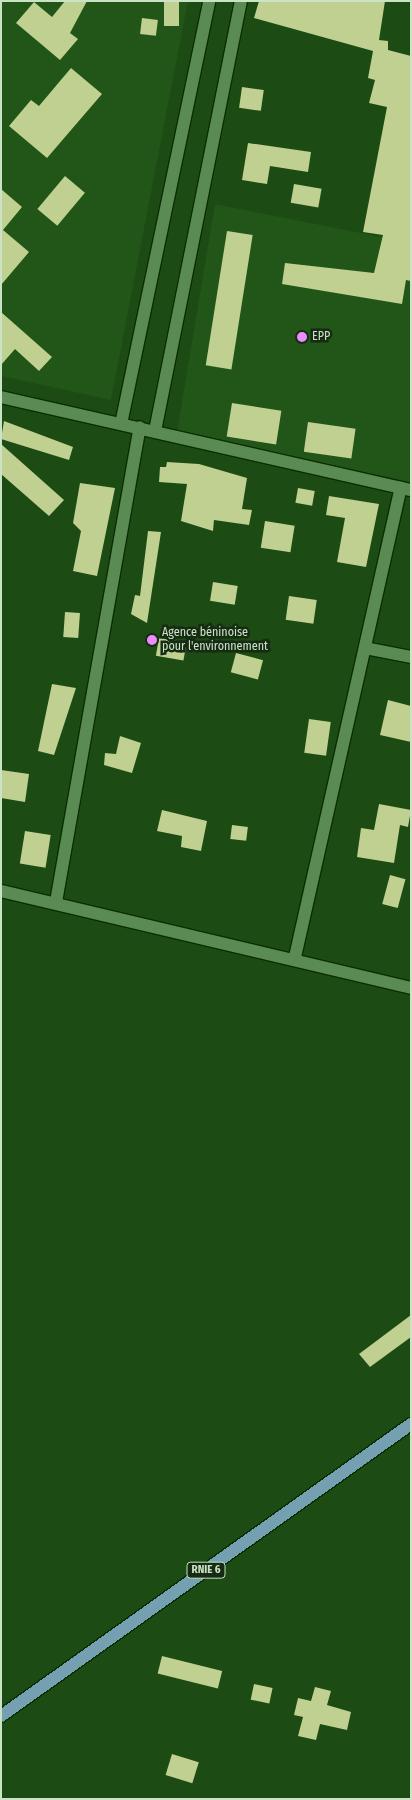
<!DOCTYPE html>
<html>
<head>
<meta charset="utf-8">
<style>
	body { margin:0 }
	#map { position:relative; width:412px; height:1800px; overflow:hidden; background:#1c4b13; font-family:"Fira Sans Condensed",sans-serif }
	div>[style] { position:absolute }
	[style*='--x'] { left:calc(var(--x)*1px); top:calc(var(--y)*1px); width:calc(var(--w)*1px); rotate:calc(var(--a)*1deg) }
	.built>* { inset:0; background:#215618 }
	.building>* { inset:0; background:#bfd090; transform-origin:0 0 }
	.roads { filter:drop-shadow(1px 0 #0a2e04) drop-shadow(-1px 0 #0a2e04) drop-shadow(0 1px #0a2e04) drop-shadow(0 -1px #0a2e04) }
	.street>* { height:12px; margin:-6px; padding:0 6px; transform-origin:6px; border-radius:6px; background:#5a8b52 }
	.secondary>* { height:12px; margin:-6px; padding:0 6px; transform-origin:6px; border-radius:6px; background:#5a8b52 }
	.primary>* { height:12px; margin:-6px; padding:0 6px; transform-origin:6px; border-radius:6px; background:#74a0b2 }
	.dots>* { width:14px; height:14px; translate:-50% -50%; box-sizing:border-box; border:2px solid #172b14; border-radius:50% }
	span { translate:-50% -50%; white-space:nowrap; text-align:center; line-height:1.15; -webkit-text-stroke:5px #172b14; paint-order:stroke }
	.shield-label span { padding:1px 4px; background:#172b14; border:1px solid; border-radius:4px; -webkit-text-stroke-width:0 }
	.shield-label { font-size:11px; color:#c9e3c4; font-weight:700 }
	.poi-label { font-size:12px; color:#c9e3c4 }
	.left { translate:0 -50%; text-align:left }
	.frame { position:absolute; inset:0; border:2px solid #c9e3c4; pointer-events:none }
</style>
</head>
<body>
<div id="map">
	<div class="built">
		<div style="clip-path:polygon(1px 1px,188px 1px,111px 400px,1px 376px)"></div>
		<div style="clip-path:polygon(215px 204px,411px 243px,411px 482px,177px 432px)"></div>
	</div>
	<div class="building">
		<div style="clip-path:polygon(65px 1px,87px 1px,70px 33px,78px 39px,60px 60px,16px 23px,34px 2px,52px 17px)"></div>
		<div style="left:164px;top:1px;width:15px;height:25px"></div>
		<div style="clip-path:polygon(259px 1px,385px 1px,379px 40px,388px 41px,388px 50px,411px 56px,411px 281px,406px 280px,402px 304px,282px 284px,285px 263px,374px 273px,383px 235px,363px 232px,387px 107px,369px 103px,375px 80px,368px 78px,373px 51px,254px 18px)"></div>
		<div style="left:142px;top:18px;width:16px;height:16px;rotate:7deg"></div>
		<div style="clip-path:polygon(71px 68px,102px 94px,47px 158px,9px 126px,31px 100px,39px 106px)"></div>
		<div style="left:242px;top:87px;width:22px;height:21px;rotate:8deg"></div>
		<div style="clip-path:polygon(248px 143px,311px 152px,308px 172px,270px 166px,267px 184px,242px 180px)"></div>
		<div style="left:65px;top:176px;width:26px;height:43px;rotate:40deg"></div>
		<div style="left:294px;top:184px;width:28px;height:19px;rotate:10deg"></div>
		<div style="clip-path:polygon(1px 189px,22px 207px,3px 230px,29px 252px,1px 285px)"></div>
		<div style="left:227px;top:231px;width:26px;height:136px;rotate:9deg"></div>
		<div style="clip-path:polygon(1px 312px,52px 357px,39px 371px,15px 349px,1px 365px)"></div>
		<div style="left:232px;top:403px;width:50px;height:34px;rotate:9deg"></div>
		<div style="clip-path:polygon(4px 421px,73px 447px,69px 460px,1px 439px)"></div>
		<div style="left:308px;top:422px;width:48px;height:30px;rotate:8deg"></div>
		<div style="clip-path:polygon(1px 444px,64px 500px,49px 516px,1px 474px)"></div>
		<div style="clip-path:polygon(167px 462px,199px 464px,247px 478px,242px 509px,252px 510px,249px 525px,214px 520px,213px 531px,181px 521px,187px 484px,159px 482px,160px 467px,166px 467px)"></div>
		<div style="clip-path:polygon(80px 483px,115px 488px,97px 576px,73px 571px,81px 531px,73px 523px)"></div>
		<div style="left:298px;top:488px;width:17px;height:15px;rotate:10deg"></div>
		<div style="clip-path:polygon(329px 496px,379px 504px,366px 567px,337px 562px,345px 518px,326px 515px)"></div>
		<div style="left:265px;top:521px;width:30px;height:27px;rotate:9deg"></div>
		<div style="clip-path:polygon(148px 531px,161px 532px,147px 623px,131px 614px,135px 595px,140px 596px)"></div>
		<div style="left:213px;top:582px;width:25px;height:19px;rotate:9deg"></div>
		<div style="left:289px;top:596px;width:28px;height:24px;rotate:8deg"></div>
		<div style="left:65px;top:612px;width:15px;height:25px;rotate:4deg"></div>
		<div style="left:159px;top:638px;width:28px;height:18px;rotate:10deg"></div>
		<div style="left:236px;top:653px;width:28px;height:20px;rotate:15deg"></div>
		<div style="clip-path:polygon(52px 684px,76px 688px,54px 755px,38px 751px)"></div>
		<div style="clip-path:polygon(388px 700px,411px 706px,411px 742px,380px 735px)"></div>
		<div style="left:309px;top:719px;width:22px;height:34px;rotate:8deg"></div>
		<div style="clip-path:polygon(120px 736px,141px 743px,132px 773px,104px 765px,105px 753px,116px 754px)"></div>
		<div style="clip-path:polygon(1px 770px,29px 774px,25px 802px,1px 798px)"></div>
		<div style="clip-path:polygon(379px 804px,411px 810px,408px 827px,400px 825px,394px 863px,357px 857px,361px 828px,374px 830px)"></div>
		<div style="clip-path:polygon(162px 810px,207px 821px,201px 851px,181px 847px,182px 836px,157px 831px)"></div>
		<div style="left:232px;top:825px;width:16px;height:14px;rotate:7deg"></div>
		<div style="left:25px;top:831px;width:26px;height:33px;rotate:9deg"></div>
		<div style="left:390px;top:875px;width:16px;height:30px;rotate:15deg"></div>
		<div style="clip-path:polygon(411px 1315px,411px 1337px,370px 1367px,359px 1354px)"></div>
		<div style="left:162px;top:1656px;width:62px;height:18px;rotate:14deg"></div>
		<div style="left:254px;top:1684px;width:19px;height:16px;rotate:12deg"></div>
		<div style="clip-path:polygon(315px 1687px,331px 1691px,327px 1705px,351px 1712px,347px 1730px,320px 1724px,316px 1740px,298px 1736px,303px 1717px,294px 1715px,298px 1698px,311px 1701px)"></div>
		<div style="left:172px;top:1754px;width:28px;height:22px;rotate:17deg"></div>
	</div>
	<div class="roads">
		<div class="street">
			<div style="--x:365;--y:648;--w:47;--a:11.1"></div>
			<div style="--x:1;--y:891;--w:421;--a:13.3"></div>
			<div style="--x:56;--y:902;--w:482;--a:-80"></div>
			<div style="--x:295;--y:957;--w:481;--a:-77.3"></div>
		</div>
		<div class="secondary">
			<div style="--x:1;--y:397;--w:420;--a:12.8"></div>
			<div style="--x:121;--y:424;--w:432;--a:-78.2"></div>
			<div style="--x:155;--y:431;--w:439;--a:-78.7"></div>
		</div>
		<div class="primary">
			<div style="--x:1;--y:1716;--w:503;--a:-35.46"></div>
		</div>
	</div>
	<div class="dots">
		<div style="left:302px;top:337px;background:#ea8dfd"></div>
		<div style="left:152px;top:640px;background:#ea8dfd"></div>
	</div>
	<div class="shield-label">
		<span style="left:206px;top:1570px">RNIE 6</span>
	</div>
	<div class="poi-label">
		<span class="left" style="left:312px;top:337px">EPP</span>
		<span class="left" style="left:162px;top:640px">Agence béninoise<br>pour l'environnement</span>
	</div>
	<div class="frame"></div>
</div>
</body>
</html>
